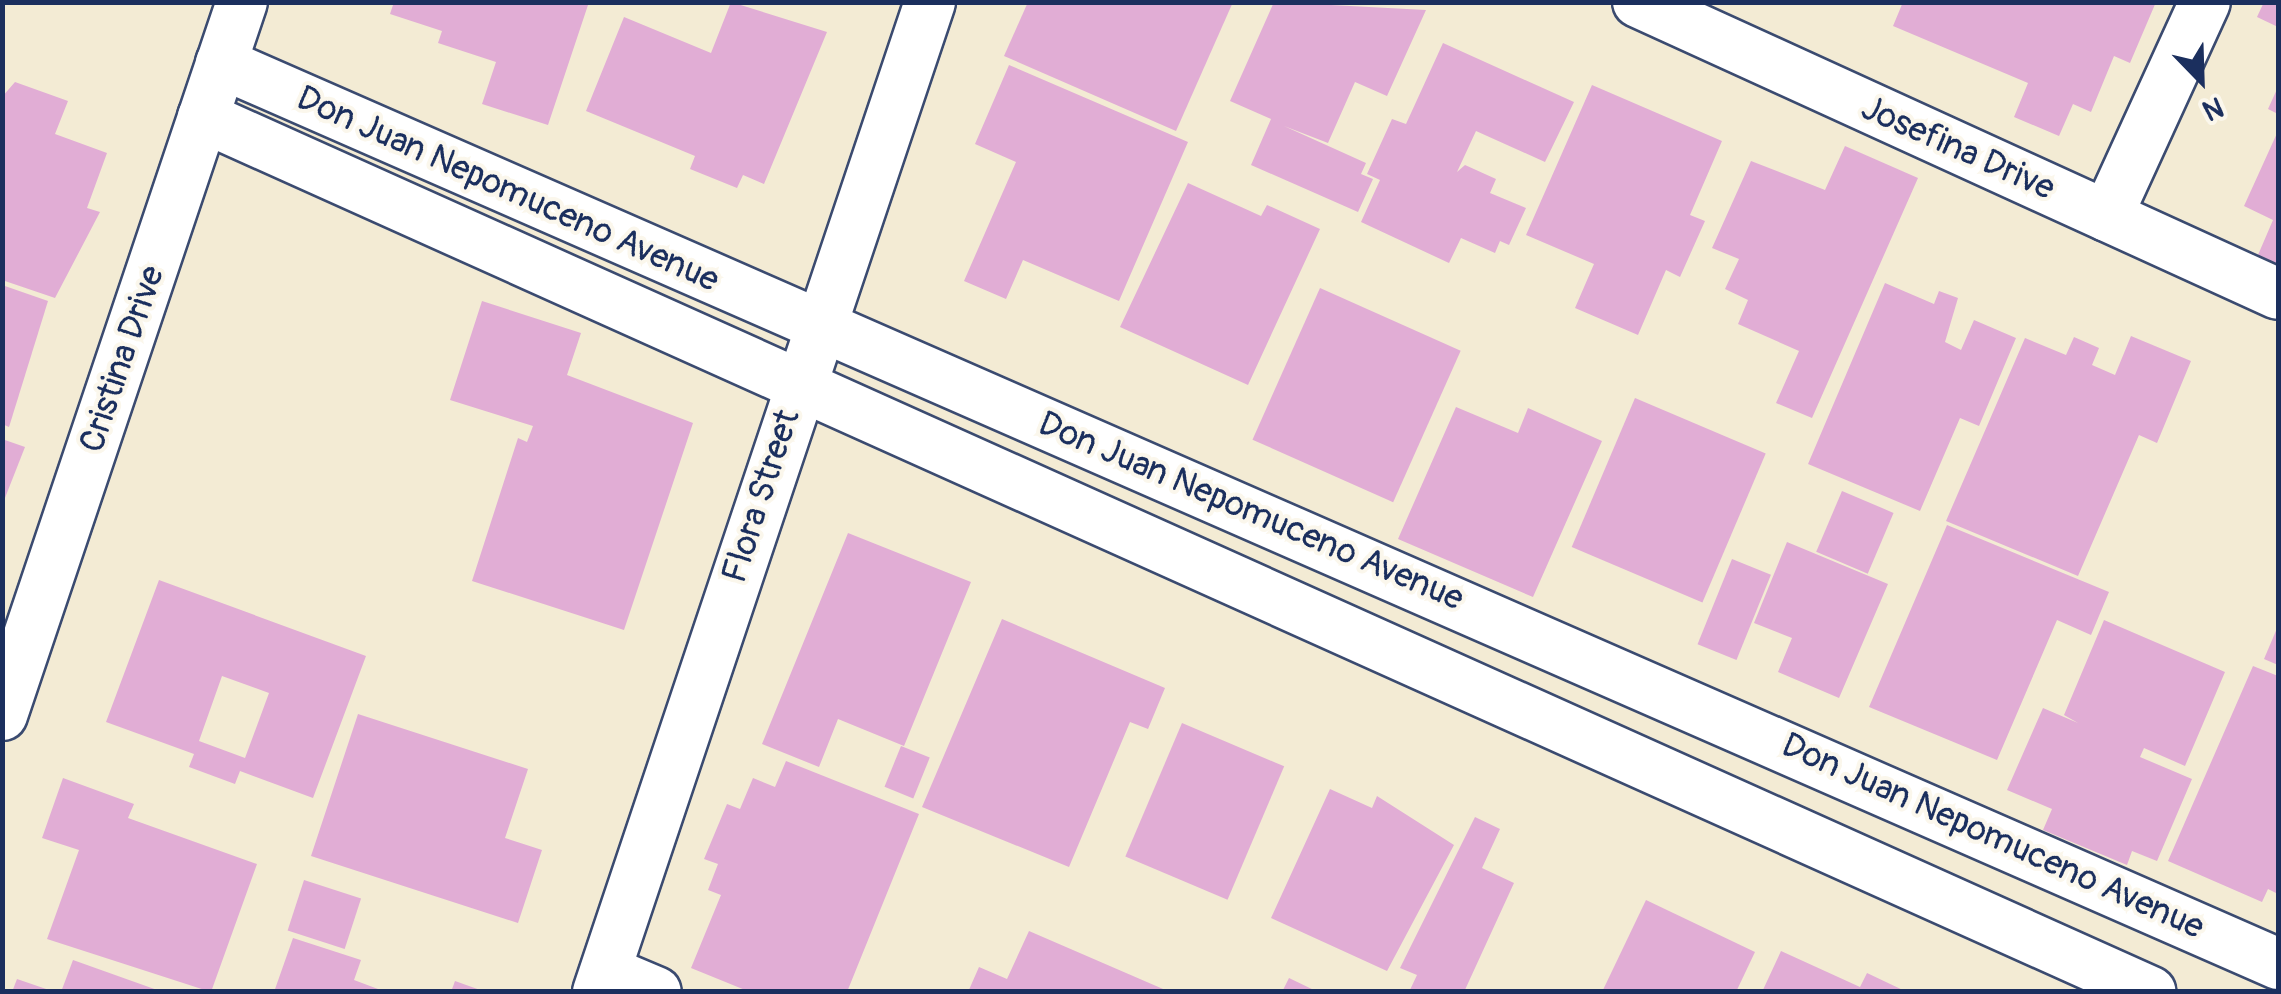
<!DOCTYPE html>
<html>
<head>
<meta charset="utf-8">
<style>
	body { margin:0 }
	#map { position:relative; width:2281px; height:994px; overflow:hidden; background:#f3ebd4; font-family:Pangolin,sans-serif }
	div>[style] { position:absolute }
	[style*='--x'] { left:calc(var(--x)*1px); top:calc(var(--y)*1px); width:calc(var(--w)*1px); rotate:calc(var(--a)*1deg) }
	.building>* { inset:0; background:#e1add5; transform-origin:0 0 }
	.roads { filter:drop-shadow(2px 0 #3b4b70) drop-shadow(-2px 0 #3b4b70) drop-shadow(0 2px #3b4b70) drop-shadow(0 -2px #3b4b70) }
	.minor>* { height:50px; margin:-25px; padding:0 25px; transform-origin:25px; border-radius:25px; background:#fff }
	span { translate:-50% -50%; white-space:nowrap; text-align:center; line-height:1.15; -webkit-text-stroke:8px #fbf7ec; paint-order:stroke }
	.street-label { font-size:35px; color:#1b2f5e }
	.frame { position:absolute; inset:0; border:5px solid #1b2f5e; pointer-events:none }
	.north { position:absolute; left:2151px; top:30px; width:100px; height:100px; -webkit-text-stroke:8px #fbf7ec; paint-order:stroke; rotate:157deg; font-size:28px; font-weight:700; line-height:40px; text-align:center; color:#1b2f5e }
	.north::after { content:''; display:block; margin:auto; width:35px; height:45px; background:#1b2f5e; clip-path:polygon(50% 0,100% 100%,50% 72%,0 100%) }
</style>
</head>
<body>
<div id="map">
	<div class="building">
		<div style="clip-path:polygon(394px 2px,589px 2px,548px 125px,482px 104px,496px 62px,438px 43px,442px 31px,390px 14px)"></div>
		<div style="clip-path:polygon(731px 2px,827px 32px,764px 184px,743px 175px,737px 188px,690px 169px,695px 156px,586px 111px,624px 17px,711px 53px)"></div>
		<div style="clip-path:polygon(1028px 2px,1233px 2px,1176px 131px,1004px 56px)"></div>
		<div style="clip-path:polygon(1274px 2px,1426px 10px,1387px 96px,1355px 82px,1328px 143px,1284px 126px,1366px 163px,1361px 174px,1373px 179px,1358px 212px,1251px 165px,1271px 119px,1230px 101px)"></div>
		<div style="clip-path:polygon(1903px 2px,2009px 5px,2156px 2px,2130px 63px,2114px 56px,2091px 112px,2073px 104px,2059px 136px,2014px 117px,2028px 83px,1893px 26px)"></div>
		<div style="clip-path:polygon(2264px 2px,2278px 2px,2278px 27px,2257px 17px)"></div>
		<div style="clip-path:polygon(1443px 43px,1574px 102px,1545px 162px,1476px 131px,1457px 172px,1465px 165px,1496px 179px,1490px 193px,1526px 208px,1509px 245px,1500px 241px,1495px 253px,1461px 238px,1449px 263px,1361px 222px,1380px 180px,1367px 174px,1392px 119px,1406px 124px)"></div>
		<div style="clip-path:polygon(1009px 65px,1188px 142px,1119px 301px,1023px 260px,1006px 299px,964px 281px,1016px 162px,975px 144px)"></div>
		<div style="clip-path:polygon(15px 82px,68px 101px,55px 134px,107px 153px,87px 208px,100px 212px,55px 298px,2px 280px,2px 97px)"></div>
		<div style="clip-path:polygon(1592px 85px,1722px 141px,1690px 215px,1705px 221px,1680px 277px,1666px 270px,1638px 335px,1575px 308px,1594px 264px,1526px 235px)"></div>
		<div style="clip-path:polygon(2278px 87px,2278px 114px,2268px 109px)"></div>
		<div style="clip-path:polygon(2278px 131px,2278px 272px,2255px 262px,2273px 220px,2244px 206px)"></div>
		<div style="clip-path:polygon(1845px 146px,1918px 178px,1812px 418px,1776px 403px,1799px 351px,1738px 324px,1748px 300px,1725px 289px,1739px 259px,1712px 248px,1751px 161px,1825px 190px)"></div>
		<div style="clip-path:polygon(1188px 183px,1261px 216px,1267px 205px,1320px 229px,1248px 385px,1120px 327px)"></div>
		<div style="clip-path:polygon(1885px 283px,1934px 304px,1939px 291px,1958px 298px,1945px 342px,1961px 350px,1974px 320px,2016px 338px,1979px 426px,1960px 418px,1920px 511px,1808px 464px)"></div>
		<div style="clip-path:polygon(2px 285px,48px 301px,9px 427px,2px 424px)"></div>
		<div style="left:1320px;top:288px;width:154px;height:166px;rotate:24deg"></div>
		<div style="clip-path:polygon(482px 301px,581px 333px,567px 375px,693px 423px,624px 630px,472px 581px,518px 438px,527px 442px,533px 426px,450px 400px)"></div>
		<div style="clip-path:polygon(2131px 336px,2191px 361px,2157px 443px,2139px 435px,2078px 576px,1946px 521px,2025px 338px,2066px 355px,2074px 337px,2099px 348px,2092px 365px,2115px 375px)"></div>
		<div style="left:1635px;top:398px;width:142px;height:162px;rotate:23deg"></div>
		<div style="clip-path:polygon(1456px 407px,1518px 433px,1528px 408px,1602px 441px,1533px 597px,1398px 539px)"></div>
		<div style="clip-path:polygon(2px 439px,25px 447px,3px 503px,2px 503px)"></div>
		<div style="left:1842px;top:491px;width:56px;height:66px;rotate:23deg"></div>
		<div style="clip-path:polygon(1947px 525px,2109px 592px,2091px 635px,2057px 620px,1997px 760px,1869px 707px)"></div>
		<div style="clip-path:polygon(848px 533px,971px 582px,904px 746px,838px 719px,819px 767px,762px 744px)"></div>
		<div style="clip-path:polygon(1787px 542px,1888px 584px,1839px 698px,1778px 672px,1792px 638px,1754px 623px)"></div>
		<div style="left:1732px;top:559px;width:42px;height:92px;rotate:22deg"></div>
		<div style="clip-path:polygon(evenodd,159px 580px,366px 656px,313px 798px,240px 771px,235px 784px,189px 767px,194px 754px,106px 722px,159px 580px,222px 676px,269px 693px,245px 758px,199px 741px,222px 676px)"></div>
		<div style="clip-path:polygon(1002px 619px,1165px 688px,1148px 729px,1130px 722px,1069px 867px,922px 807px)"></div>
		<div style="clip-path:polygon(2104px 620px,2225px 672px,2185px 766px,2144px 748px,2140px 757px,2192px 779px,2157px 861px,2132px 851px,2127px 865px,2043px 830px,2052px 809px,2007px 790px,2043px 708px,2078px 723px,2064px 715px)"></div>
		<div style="clip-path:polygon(2278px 626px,2278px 665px,2264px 659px)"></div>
		<div style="clip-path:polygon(2253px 666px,2278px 676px,2278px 894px,2268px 889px,2262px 902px,2168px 861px)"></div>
		<div style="clip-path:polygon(358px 714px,528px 769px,505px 838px,542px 850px,518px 923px,311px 856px)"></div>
		<div style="left:1182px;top:723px;width:111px;height:145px;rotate:23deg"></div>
		<div style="left:901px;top:746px;width:31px;height:44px;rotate:22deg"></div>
		<div style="clip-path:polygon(786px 761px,919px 814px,847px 992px,750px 992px,691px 968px,721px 895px,708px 890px,718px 864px,704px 859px,727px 804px,740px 809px,753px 778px,775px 787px)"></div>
		<div style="clip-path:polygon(63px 778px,134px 804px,128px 818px,257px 864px,211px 992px,47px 939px,79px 850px,42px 838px)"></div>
		<div style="clip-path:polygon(1330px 789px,1372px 808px,1377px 796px,1454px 845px,1387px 971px,1271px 918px)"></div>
		<div style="clip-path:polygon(1475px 817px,1500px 829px,1482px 868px,1514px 883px,1464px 992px,1409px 992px,1417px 975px,1400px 968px)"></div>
		<div style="left:304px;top:880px;width:60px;height:53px;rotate:18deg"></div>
		<div style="clip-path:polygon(1646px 900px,1755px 952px,1736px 992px,1602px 992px)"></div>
		<div style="clip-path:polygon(1029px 931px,1170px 992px,968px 992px,979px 967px,1007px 979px)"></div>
		<div style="clip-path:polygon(293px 938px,361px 960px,354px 980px,386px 992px,274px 992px)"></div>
		<div style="clip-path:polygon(1781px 951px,1860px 987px,1867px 973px,1907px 992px,1762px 992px)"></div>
		<div style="clip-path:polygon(73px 960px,160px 991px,159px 992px,61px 992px)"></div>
		<div style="clip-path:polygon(1289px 978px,1318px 992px,1282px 992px)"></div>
		<div style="clip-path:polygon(17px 979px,52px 991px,52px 992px,12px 992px)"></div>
		<div style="clip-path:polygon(455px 981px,483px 991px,483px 992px,451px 992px)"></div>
	</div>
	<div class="roads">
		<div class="minor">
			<div style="--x:1638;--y:2;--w:703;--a:24.52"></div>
			<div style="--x:221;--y:63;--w:2246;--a:23.65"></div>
			<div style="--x:203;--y:117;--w:2135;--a:24.19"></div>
			<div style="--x:2107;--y:216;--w:235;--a:-65.4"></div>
			<div style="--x:2;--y:715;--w:752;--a:-71.4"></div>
			<div style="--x:606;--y:971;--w:54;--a:22.8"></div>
			<div style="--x:598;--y:992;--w:1044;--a:-71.46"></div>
		</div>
	</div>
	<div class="street-label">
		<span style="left:1958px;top:148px;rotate:24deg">Josefina Drive</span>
		<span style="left:508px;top:189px;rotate:24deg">Don Juan Nepomuceno Avenue</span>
		<span style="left:122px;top:359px;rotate:-71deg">Cristina Drive</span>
		<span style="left:761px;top:496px;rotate:-72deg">Flora Street</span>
		<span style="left:1251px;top:511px;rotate:23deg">Don Juan Nepomuceno Avenue</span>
		<span style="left:1993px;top:836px;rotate:24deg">Don Juan Nepomuceno Avenue</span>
	</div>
	<div class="frame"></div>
	<div class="north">N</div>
</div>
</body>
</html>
